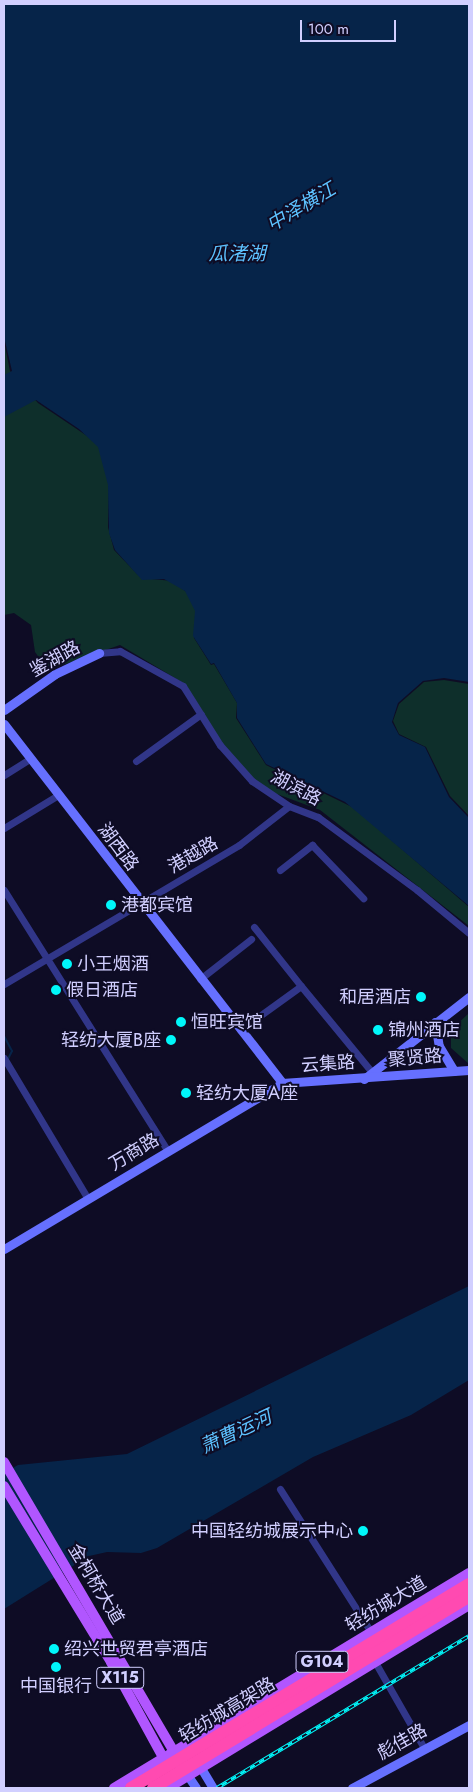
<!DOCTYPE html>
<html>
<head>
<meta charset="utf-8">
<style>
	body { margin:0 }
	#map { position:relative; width:473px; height:1792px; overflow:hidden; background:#0e0c25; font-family:Jost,"Noto Sans SC",sans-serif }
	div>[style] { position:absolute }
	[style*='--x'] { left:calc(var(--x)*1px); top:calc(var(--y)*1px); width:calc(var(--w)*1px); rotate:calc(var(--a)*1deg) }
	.green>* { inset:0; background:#0e2f2b }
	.water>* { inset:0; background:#062449 }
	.stream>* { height:2px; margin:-1px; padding:0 1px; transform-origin:1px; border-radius:1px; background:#062449 }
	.street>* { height:7px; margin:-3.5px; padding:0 3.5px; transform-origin:3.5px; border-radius:3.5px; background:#313689 }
	.secondary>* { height:9px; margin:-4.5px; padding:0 4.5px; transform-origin:4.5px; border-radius:4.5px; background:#6670ff }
	.primary>* { height:10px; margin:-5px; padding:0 5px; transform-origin:5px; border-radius:5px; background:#b156ff }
	.rail>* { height:4px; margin-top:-2px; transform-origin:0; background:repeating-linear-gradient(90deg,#0e0c25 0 5.5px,#00f7fa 0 11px); box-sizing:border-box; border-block:1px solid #00f7fa }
	.highway-bridge>* { height:12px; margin:-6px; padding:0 6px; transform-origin:6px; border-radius:6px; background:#ff4ab1 }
	.dots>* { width:14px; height:14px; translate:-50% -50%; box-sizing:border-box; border:2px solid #0e0c25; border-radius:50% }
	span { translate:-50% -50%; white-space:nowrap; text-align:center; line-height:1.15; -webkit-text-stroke:4px #0e0c25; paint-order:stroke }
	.shield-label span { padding:1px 4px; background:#0e0c25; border:1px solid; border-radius:4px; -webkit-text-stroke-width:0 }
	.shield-label { font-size:16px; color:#d1cfff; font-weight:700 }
	.street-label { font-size:18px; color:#d1cfff }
	.poi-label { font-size:18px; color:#d1cfff }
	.left { translate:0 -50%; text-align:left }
	.right { translate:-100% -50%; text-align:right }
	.water-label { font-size:19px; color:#5dc2ff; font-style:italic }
	.frame { position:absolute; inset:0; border:5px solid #d1cfff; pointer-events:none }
	.scale { position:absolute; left:300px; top:20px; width:96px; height:22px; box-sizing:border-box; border:2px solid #d1cfff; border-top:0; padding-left:6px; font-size:15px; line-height:18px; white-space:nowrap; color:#d1cfff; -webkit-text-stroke:4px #0e0c25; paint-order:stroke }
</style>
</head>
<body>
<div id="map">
	<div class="green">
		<div style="clip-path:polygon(4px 341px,10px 371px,38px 403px,102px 446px,109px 484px,108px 527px,114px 550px,141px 578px,173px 581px,191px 596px,197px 616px,194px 638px,211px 665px,214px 664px,237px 703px,236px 718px,266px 765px,354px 808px,469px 907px,469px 926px,320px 810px,269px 791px,247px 773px,222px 743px,185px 684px,120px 645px,48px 670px,35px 652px,31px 625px,14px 613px,4px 615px)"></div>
		<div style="clip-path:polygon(444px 680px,469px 684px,469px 816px,450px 796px,426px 747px,399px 734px,393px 721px,399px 704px,424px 682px)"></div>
		<div style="clip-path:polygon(469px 1013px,469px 1064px,451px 1048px,451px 1030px)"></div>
	</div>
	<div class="water">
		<div style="clip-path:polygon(4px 4px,469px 4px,469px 682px,444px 678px,423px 681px,398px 703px,392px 722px,399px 735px,425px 747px,449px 797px,469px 818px,469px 906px,345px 802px,266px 764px,237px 718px,237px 703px,214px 663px,211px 664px,193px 636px,195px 611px,185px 591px,164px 579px,142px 580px,115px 550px,109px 533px,108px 485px,98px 447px,79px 429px,36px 400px,4px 417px,4px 375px,12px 371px,4px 337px)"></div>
		<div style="clip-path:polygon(469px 1286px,469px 1380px,411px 1415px,313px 1457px,157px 1548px,141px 1553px,107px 1552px,89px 1556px,4px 1609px,4px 1473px,18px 1465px,127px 1454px)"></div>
	</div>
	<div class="stream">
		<div style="--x:4;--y:1036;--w:17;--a:62"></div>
		<div style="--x:12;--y:1051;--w:9;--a:117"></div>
	</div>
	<div class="street">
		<div style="--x:99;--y:653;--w:21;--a:-5"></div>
		<div style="--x:120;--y:651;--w:72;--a:29.1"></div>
		<div style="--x:183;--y:686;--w:70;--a:57.9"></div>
		<div style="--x:220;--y:745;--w:48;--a:48.4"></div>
		<div style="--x:252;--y:781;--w:45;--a:34"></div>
		<div style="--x:289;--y:806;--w:31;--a:21"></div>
		<div style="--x:318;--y:817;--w:123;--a:36.4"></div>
		<div style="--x:417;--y:890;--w:67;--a:39.6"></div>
		<div style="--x:136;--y:761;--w:80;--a:-35.9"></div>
		<div style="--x:4;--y:775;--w:31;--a:-32"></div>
		<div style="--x:4;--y:828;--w:63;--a:-31.4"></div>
		<div style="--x:280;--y:870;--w:41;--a:-38"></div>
		<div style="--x:312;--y:845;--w:74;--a:46.1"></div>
		<div style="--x:4;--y:890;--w:308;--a:57.9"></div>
		<div style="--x:254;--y:927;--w:75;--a:51.5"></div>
		<div style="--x:200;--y:979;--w:65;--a:-38.1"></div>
		<div style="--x:4;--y:984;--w:273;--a:-30.6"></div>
		<div style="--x:239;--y:845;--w:63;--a:-38"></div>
		<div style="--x:240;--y:1030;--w:75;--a:-35.8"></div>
		<div style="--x:301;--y:986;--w:112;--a:50.5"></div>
		<div style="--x:4;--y:1058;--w:164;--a:59.2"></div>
		<div style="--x:280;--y:1489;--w:169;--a:57.5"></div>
		<div style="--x:375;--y:1662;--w:99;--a:60.3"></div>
	</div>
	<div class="secondary">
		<div style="--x:4;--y:710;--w:62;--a:-35.2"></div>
		<div style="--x:55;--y:674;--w:49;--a:-25.5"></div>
		<div style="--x:4;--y:724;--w:454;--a:52.2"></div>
		<div style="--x:435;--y:1022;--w:24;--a:81"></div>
		<div style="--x:439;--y:1046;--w:29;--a:59"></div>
		<div style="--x:364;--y:1079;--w:133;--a:-38"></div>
		<div style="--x:4;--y:1249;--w:324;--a:-30.8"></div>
		<div style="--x:282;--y:1083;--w:187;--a:-4"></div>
		<div style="--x:201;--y:1768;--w:23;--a:59"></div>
		<div style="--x:188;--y:1776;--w:14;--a:56"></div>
		<div style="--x:352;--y:1788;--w:133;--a:-28.3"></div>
	</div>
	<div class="primary">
		<div style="--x:4;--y:1462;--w:364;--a:59.6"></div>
		<div style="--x:4;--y:1486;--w:206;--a:58.7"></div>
		<div style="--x:111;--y:1662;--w:115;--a:61.4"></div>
		<div style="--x:114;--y:1788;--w:415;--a:-31.2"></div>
		<div style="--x:168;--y:1788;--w:352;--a:-31.3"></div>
	</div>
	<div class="rail">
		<div style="--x:217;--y:1788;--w:294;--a:-31.1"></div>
	</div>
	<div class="highway-bridge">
		<div style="--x:131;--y:1788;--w:395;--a:-31.1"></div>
		<div style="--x:153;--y:1788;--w:369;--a:-31.2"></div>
	</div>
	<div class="dots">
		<div style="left:111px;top:905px;background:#00f7fa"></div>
		<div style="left:67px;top:964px;background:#00f7fa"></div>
		<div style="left:56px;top:990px;background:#00f7fa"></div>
		<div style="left:421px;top:997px;background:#00f7fa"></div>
		<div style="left:181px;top:1022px;background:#00f7fa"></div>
		<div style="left:378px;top:1030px;background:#00f7fa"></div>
		<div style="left:171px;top:1040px;background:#00f7fa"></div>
		<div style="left:186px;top:1093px;background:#00f7fa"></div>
		<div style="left:363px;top:1531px;background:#00f7fa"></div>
		<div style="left:54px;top:1649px;background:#00f7fa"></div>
		<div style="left:56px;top:1667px;background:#00f7fa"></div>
	</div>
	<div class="shield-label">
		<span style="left:322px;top:1662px">G104</span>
		<span style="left:120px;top:1678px">X115</span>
	</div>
	<div class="street-label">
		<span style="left:55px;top:659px;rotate:-29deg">鉴湖路</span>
		<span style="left:296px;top:788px;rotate:28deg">湖滨路</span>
		<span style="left:118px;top:847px;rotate:53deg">湖西路</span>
		<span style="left:193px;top:855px;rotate:-30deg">港越路</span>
		<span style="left:415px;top:1058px;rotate:-5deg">聚贤路</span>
		<span style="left:328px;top:1064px;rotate:-4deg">云集路</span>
		<span style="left:134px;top:1152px;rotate:-31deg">万商路</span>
		<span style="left:96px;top:1584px;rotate:59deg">金柯桥大道</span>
		<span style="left:386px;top:1604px;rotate:-31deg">轻纺城大道</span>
		<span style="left:227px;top:1710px;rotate:-31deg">轻纺城高架路</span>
		<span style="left:402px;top:1742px;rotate:-29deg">彪佳路</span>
	</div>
	<div class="poi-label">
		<span class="left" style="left:121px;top:905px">港都宾馆</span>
		<span class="left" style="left:77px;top:964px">小王烟酒</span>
		<span class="left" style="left:66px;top:990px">假日酒店</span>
		<span class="right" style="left:411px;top:997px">和居酒店</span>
		<span class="left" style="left:191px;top:1022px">恒旺宾馆</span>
		<span class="left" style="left:388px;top:1030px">锦州酒店</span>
		<span class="right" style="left:161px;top:1040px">轻纺大厦B座</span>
		<span class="left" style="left:196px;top:1093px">轻纺大厦A座</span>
		<span class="right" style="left:353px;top:1531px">中国轻纺城展示中心</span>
		<span class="left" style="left:64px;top:1649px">绍兴世贸君亭酒店</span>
		<span style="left:56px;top:1686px">中国银行</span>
	</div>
	<div class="water-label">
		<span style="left:301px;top:207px;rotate:-31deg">中泽横江</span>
		<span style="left:237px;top:254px">瓜渚湖</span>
		<span style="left:236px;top:1432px;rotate:-25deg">萧曹运河</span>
	</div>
	<div class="frame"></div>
	<div class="scale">100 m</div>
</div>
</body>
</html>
